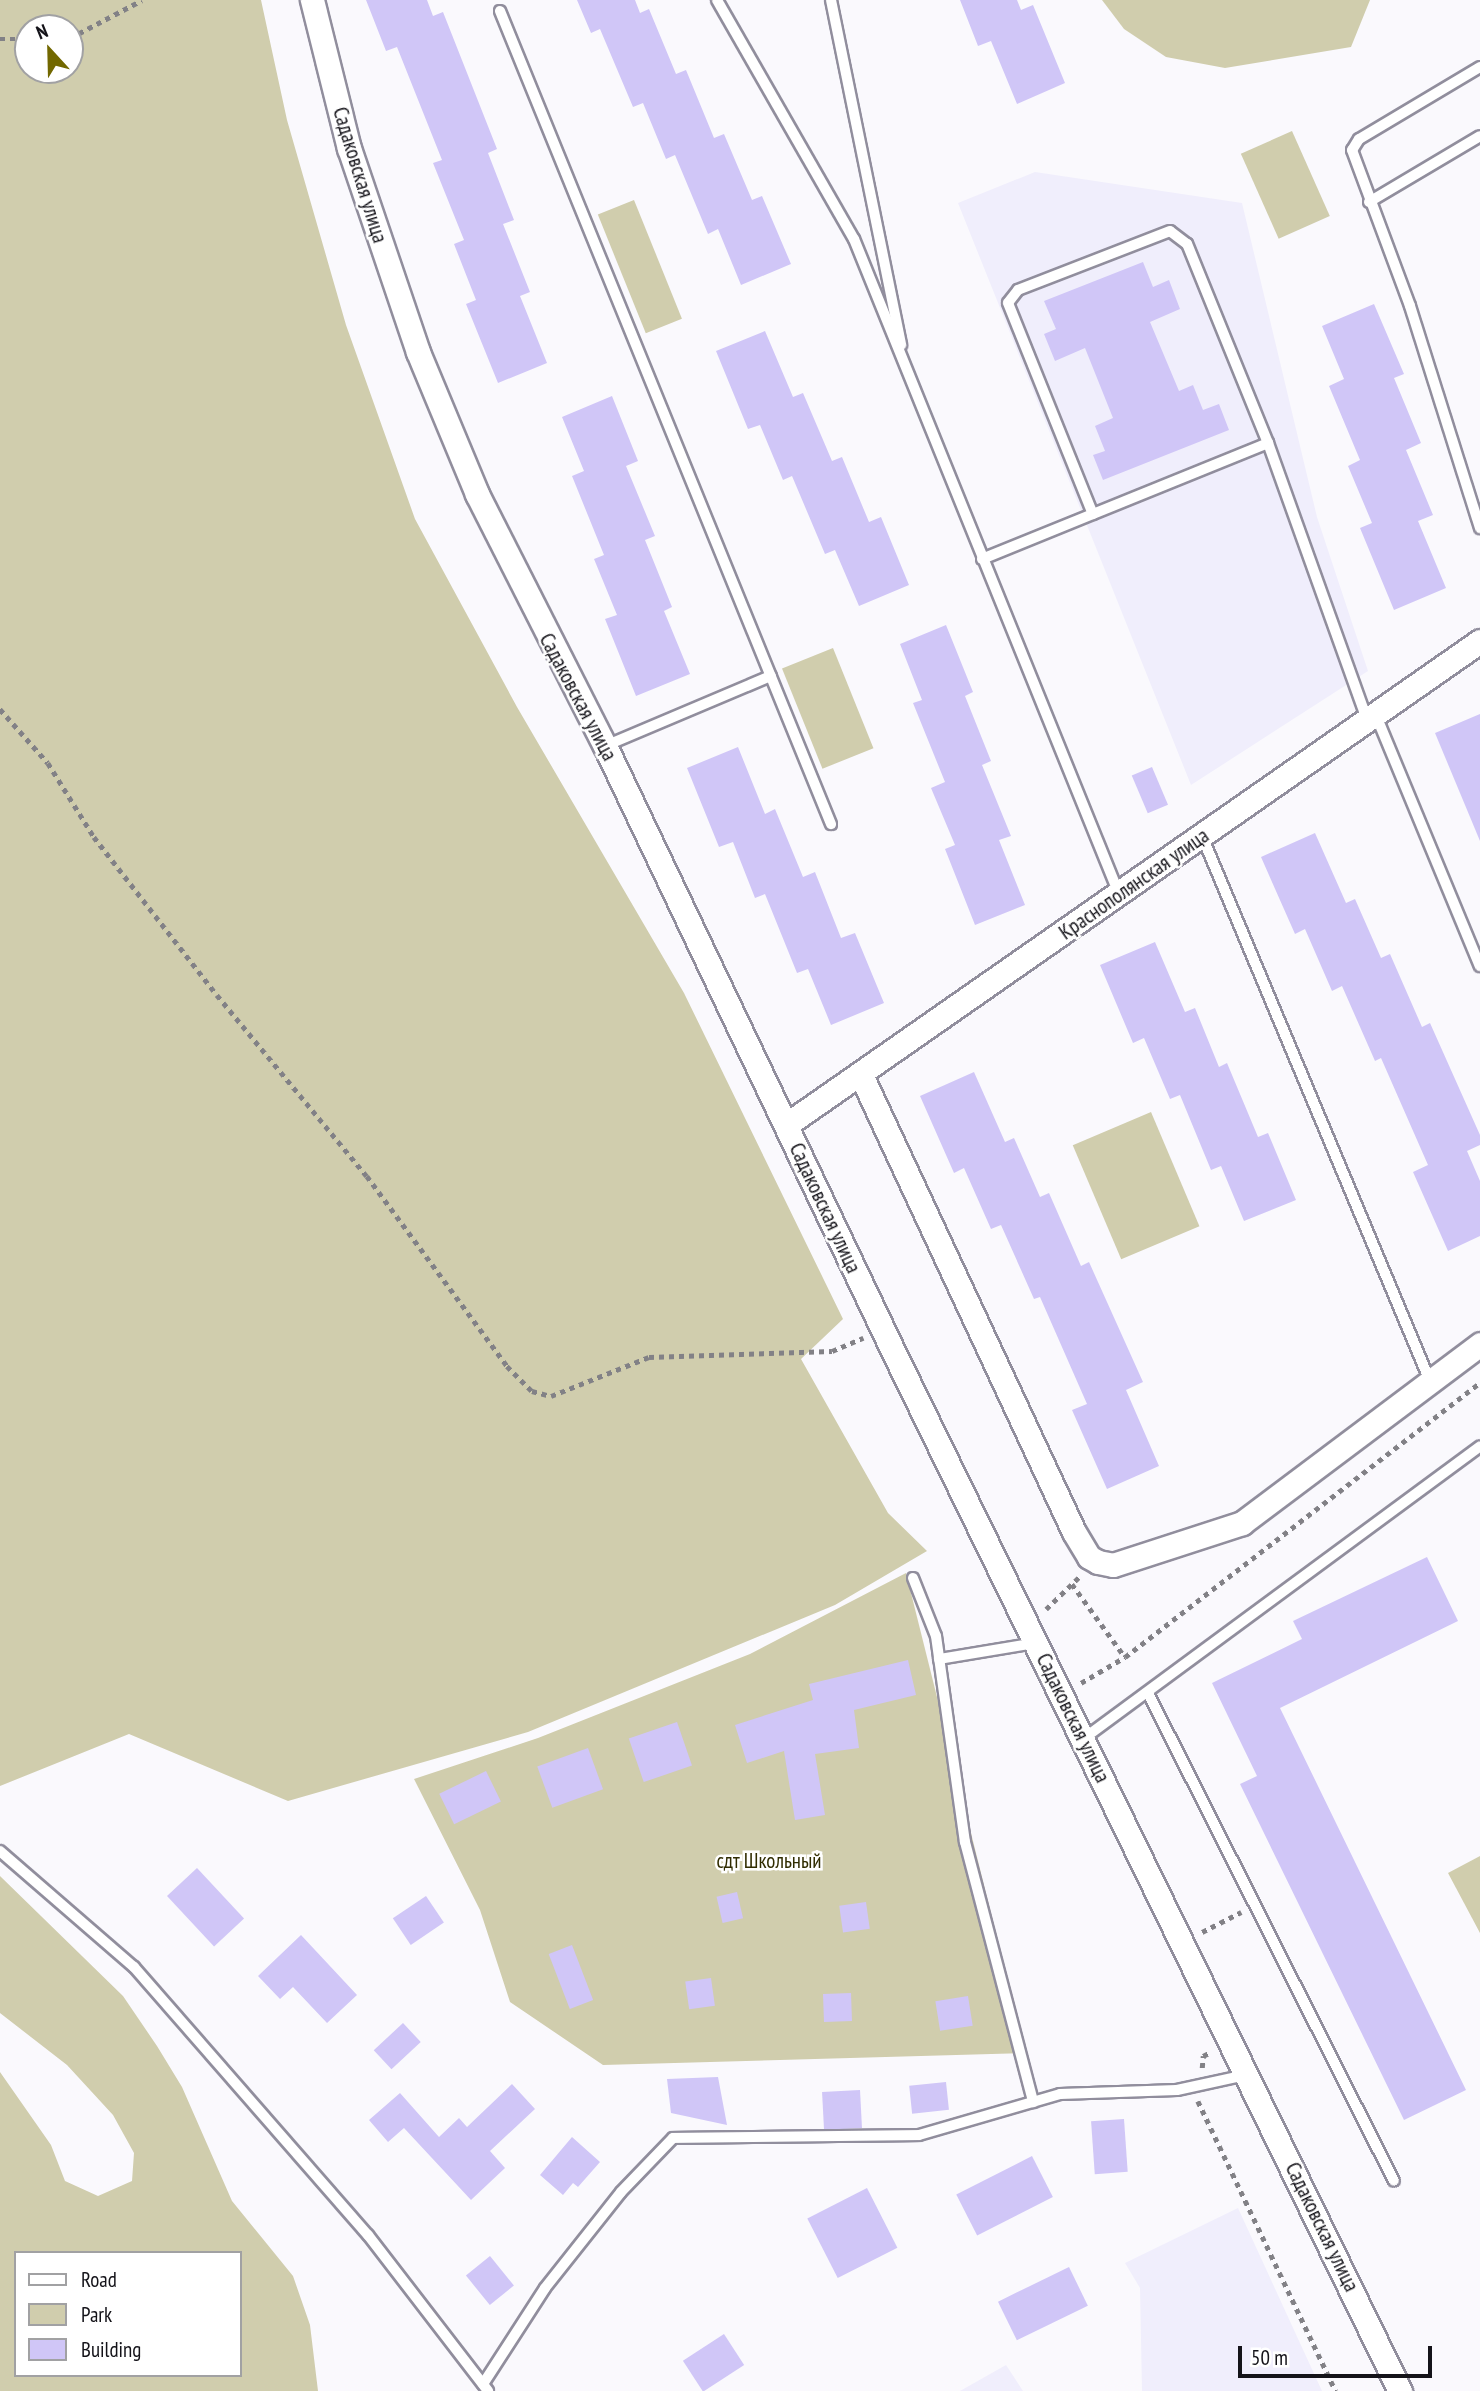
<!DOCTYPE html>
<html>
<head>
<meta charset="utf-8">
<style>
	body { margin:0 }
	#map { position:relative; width:1480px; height:2391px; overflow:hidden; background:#faf9fd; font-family:"PT Sans Narrow",sans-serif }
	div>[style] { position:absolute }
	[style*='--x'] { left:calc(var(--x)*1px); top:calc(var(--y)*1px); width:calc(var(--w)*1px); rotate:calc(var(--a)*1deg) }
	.built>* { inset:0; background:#f0eefc }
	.green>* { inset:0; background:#d0cdad; transform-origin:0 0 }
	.building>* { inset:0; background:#d0c6f7; transform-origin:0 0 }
	.path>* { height:4.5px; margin-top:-2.25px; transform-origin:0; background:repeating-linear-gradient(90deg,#828186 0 5px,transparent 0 10px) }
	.roads { filter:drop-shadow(2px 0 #918e9d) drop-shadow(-2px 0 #918e9d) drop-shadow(0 2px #918e9d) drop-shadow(0 -2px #918e9d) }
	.service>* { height:10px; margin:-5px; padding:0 5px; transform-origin:5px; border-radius:5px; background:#fff }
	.minor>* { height:23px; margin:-11.5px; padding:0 11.5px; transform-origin:11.5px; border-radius:11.5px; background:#fff }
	span { translate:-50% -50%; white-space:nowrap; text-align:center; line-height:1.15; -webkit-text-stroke:5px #fff; paint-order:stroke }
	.street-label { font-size:21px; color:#141319 }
	.park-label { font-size:21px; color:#302c01 }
	.legend { position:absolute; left:14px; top:2251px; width:228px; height:126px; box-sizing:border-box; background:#fff; border:2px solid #a1a1a3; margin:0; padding:9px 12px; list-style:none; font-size:21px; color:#141319 }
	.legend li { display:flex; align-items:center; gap:14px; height:35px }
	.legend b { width:35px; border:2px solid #a1a1a3 }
	.north { position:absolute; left:14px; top:14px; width:70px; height:70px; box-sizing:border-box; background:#fff; border:2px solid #a1a1a3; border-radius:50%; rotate:338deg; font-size:19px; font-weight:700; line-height:28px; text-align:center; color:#141319 }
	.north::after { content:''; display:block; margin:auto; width:24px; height:32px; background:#726800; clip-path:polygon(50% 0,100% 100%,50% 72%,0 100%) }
	.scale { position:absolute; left:1238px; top:2346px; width:194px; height:32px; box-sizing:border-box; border:4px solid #141319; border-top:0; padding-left:9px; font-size:21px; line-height:24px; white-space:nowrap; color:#141319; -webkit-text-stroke:5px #fff; paint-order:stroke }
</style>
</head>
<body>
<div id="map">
	<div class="built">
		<div style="clip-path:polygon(1035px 172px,1242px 203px,1317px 517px,1368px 671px,1191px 785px,958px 203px)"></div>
		<div style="clip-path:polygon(1238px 2208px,1322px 2391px,1142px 2391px,1140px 2288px,1125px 2263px)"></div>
		<div style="clip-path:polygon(1006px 2365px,1023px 2391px,960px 2391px)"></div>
	</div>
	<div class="green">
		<div style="clip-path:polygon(evenodd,0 0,261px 0,287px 120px,346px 325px,415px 519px,517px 707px,684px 993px,843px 1319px,801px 1359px,888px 1513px,927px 1551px,835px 1605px,528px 1732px,288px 1801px,129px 1734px,0 1786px,0 0,28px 28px,70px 28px,70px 70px,28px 70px,28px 28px)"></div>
		<div style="clip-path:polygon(1102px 0,1370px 0,1351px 47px,1225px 68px,1166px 57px,1124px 29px)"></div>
		<div style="left:1292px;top:131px;width:93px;height:56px;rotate:66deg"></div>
		<div style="left:634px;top:200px;width:128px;height:39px;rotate:68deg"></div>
		<div style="left:833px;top:648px;width:108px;height:55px;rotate:68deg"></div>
		<div style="left:1151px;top:1112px;width:124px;height:85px;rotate:67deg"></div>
		<div style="clip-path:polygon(906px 1573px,1026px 2053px,603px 2065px,510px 2002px,480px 1910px,414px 1779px,538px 1738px,750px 1654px)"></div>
		<div style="clip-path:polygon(1480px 1856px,1480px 1933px,1448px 1873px)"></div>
		<div style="clip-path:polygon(evenodd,0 1876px,123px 1996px,157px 2046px,182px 2087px,232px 2201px,293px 2276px,310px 2325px,318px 2391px,0 2391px,0 2072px,51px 2145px,65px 2181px,98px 2196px,132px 2181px,134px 2153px,113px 2115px,67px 2065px,0 2013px,0 1876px,16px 2253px,240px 2253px,240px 2375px,16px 2375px,16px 2253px)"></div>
	</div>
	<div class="building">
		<div style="clip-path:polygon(366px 0,427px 0,433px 16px,443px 12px,497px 149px,488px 153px,514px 220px,503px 224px,530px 292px,520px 296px,547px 363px,498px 383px,466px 304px,476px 300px,454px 244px,464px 240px,433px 163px,442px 160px,397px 47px,386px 51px)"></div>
		<div style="clip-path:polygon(577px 0,635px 0,640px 13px,649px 9px,676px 74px,686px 70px,714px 138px,724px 134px,752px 200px,762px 196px,791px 264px,741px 285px,718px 229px,708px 234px,675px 155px,666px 159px,643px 103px,633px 107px,600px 29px,591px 33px)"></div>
		<div style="clip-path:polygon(960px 0,1017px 0,1021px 10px,1033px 5px,1065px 83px,1017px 104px,991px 41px,978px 46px)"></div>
		<div style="clip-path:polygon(1143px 262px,1153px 287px,1169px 280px,1180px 309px,1150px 322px,1179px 391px,1193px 385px,1203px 410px,1219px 404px,1229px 430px,1103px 480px,1093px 455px,1105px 451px,1095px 426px,1113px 418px,1085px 348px,1055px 361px,1044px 334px,1056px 329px,1044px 301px)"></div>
		<div style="clip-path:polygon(1374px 304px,1404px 374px,1394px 378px,1421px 443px,1406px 450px,1433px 515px,1418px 521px,1446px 588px,1394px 610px,1360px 528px,1372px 523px,1348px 466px,1360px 460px,1329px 386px,1344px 379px,1322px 326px)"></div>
		<div style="clip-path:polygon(765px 331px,793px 397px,803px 393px,832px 461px,842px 457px,869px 522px,881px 517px,909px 585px,859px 606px,835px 550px,825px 554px,792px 476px,783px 480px,760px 425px,748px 429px,716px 351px)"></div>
		<div style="clip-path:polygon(612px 396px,638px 461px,626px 466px,655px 536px,645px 540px,672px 607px,664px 611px,690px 674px,636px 696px,605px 619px,617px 615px,594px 559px,604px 555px,572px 476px,584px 471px,562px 417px)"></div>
		<div style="clip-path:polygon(946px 625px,973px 692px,965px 696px,991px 761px,982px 765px,1011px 836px,999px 840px,1025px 905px,975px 925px,945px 849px,955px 845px,931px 788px,945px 782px,913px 703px,922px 700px,900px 644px)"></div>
		<div style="clip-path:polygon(1480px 714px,1480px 841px,1435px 733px)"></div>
		<div style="clip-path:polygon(738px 747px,765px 814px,775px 809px,803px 877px,815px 872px,841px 938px,855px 933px,884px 1003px,831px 1025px,808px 969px,797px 973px,765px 894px,755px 898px,733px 842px,719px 847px,687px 768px)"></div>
		<div style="left:1152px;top:767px;width:41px;height:22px;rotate:67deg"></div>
		<div style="clip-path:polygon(1315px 833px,1346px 903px,1355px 899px,1381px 958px,1390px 954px,1422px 1027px,1430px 1023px,1480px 1135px,1480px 1145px,1467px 1151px,1480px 1181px,1480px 1236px,1448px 1251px,1413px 1172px,1428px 1165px,1381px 1058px,1375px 1061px,1342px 986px,1332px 991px,1305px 929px,1295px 934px,1261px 857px)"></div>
		<div style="clip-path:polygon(1155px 942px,1185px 1012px,1195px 1008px,1219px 1067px,1227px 1063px,1258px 1137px,1268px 1133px,1296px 1200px,1244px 1221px,1221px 1166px,1211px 1170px,1180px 1095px,1170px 1099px,1144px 1038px,1133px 1043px,1100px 965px)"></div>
		<div style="clip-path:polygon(974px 1072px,1005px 1142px,1014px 1138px,1040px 1197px,1049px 1193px,1081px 1266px,1089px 1262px,1143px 1382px,1126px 1390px,1159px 1466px,1107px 1489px,1072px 1410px,1087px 1404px,1040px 1297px,1034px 1299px,1001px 1225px,991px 1229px,964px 1168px,954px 1173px,920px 1096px)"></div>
		<div style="clip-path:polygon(1427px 1557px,1458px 1621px,1280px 1708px,1466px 2090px,1404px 2120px,1240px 1784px,1257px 1776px,1212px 1683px,1302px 1639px,1293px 1621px)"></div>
		<div style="clip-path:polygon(908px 1660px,916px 1695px,854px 1710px,859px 1748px,815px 1754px,825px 1815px,795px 1820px,784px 1751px,747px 1763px,735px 1725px,813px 1700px,809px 1684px)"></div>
		<div style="left:677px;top:1722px;width:46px;height:51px;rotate:71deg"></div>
		<div style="left:588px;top:1748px;width:44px;height:54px;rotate:70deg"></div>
		<div style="left:486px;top:1771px;width:34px;height:52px;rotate:64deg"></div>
		<div style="left:197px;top:1868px;width:69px;height:41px;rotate:47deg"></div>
		<div style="left:737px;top:1892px;width:27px;height:21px;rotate:77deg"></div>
		<div style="left:426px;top:1896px;width:32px;height:40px;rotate:56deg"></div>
		<div style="left:866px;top:1902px;width:27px;height:27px;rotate:82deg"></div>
		<div style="clip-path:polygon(301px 1935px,357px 1995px,327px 2023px,293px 1987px,280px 1999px,258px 1976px)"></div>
		<div style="left:572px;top:1945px;width:59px;height:25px;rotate:69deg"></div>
		<div style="left:711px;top:1978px;width:28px;height:26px;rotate:82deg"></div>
		<div style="left:851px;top:1993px;width:28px;height:28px;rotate:88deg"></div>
		<div style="left:968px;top:1996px;width:30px;height:33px;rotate:81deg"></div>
		<div style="left:403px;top:2023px;width:26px;height:40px;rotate:47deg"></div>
		<div style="clip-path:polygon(718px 2077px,727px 2125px,671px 2113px,667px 2079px)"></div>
		<div style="left:946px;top:2082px;width:28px;height:37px;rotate:84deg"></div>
		<div style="clip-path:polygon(512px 2084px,535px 2109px,490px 2151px,505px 2168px,471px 2200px,404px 2128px,388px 2142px,369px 2120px,400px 2093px,439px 2137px,459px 2118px,467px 2127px)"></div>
		<div style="left:860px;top:2090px;width:38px;height:38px;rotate:87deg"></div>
		<div style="left:1124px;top:2119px;width:53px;height:33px;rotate:86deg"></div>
		<div style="clip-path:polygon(572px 2137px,600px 2162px,578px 2187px,573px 2183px,563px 2195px,540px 2175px)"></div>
		<div style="left:1032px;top:2156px;width:46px;height:85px;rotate:63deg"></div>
		<div style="left:867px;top:2188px;width:67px;height:67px;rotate:63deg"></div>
		<div style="left:490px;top:2256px;width:38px;height:31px;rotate:51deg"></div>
		<div style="left:1069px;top:2267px;width:43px;height:79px;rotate:64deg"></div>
		<div style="left:724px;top:2334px;width:37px;height:49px;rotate:57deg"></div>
	</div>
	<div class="path">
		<div style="--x:70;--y:38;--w:81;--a:-27.8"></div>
		<div style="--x:0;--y:39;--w:28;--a:0"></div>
		<div style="--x:0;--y:709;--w:72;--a:48.4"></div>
		<div style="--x:48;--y:763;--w:87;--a:58.1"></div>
		<div style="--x:94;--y:837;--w:200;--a:52.1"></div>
		<div style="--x:217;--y:995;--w:235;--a:50.4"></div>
		<div style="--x:367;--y:1176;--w:236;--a:53.6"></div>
		<div style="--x:507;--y:1366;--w:35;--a:45"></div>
		<div style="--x:532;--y:1391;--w:20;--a:15"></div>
		<div style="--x:551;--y:1396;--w:105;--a:-21.7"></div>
		<div style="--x:649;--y:1357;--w:183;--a:-1.9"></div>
		<div style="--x:832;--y:1351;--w:34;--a:-23"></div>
		<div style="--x:1072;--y:1584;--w:90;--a:54"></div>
		<div style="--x:1046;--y:1609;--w:47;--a:-44.1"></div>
		<div style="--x:1081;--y:1683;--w:51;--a:-30.6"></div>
		<div style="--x:1125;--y:1657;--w:448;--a:-37.7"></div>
		<div style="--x:1202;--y:1932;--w:44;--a:-27.1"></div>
		<div style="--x:1202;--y:2068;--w:12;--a:-85"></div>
		<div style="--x:1203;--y:2056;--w:7;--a:-27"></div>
		<div style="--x:1198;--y:2101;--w:321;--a:64.6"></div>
	</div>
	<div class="roads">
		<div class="service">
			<div style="--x:717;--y:0;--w:275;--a:60.2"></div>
			<div style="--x:854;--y:239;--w:707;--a:67.97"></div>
			<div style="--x:831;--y:0;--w:352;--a:78.5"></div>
			<div style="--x:500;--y:11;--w:878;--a:67.85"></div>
			<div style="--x:1480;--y:67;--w:141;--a:149.2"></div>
			<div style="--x:1359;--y:139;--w:13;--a:122"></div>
			<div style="--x:1352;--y:150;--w:166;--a:69.6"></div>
			<div style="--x:1410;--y:306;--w:233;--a:72.5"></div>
			<div style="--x:1369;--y:202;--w:129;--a:-30.7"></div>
			<div style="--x:1268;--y:443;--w:293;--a:70.3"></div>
			<div style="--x:982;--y:559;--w:120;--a:-22.1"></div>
			<div style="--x:1093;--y:514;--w:189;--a:-22.1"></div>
			<div style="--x:1268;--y:443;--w:215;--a:-112.1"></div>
			<div style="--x:1187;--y:244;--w:21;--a:-143"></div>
			<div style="--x:1170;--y:231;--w:163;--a:158.8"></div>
			<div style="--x:1018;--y:290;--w:16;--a:128"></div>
			<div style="--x:1008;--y:303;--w:227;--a:68.1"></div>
			<div style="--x:1375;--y:713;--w:274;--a:67.5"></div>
			<div style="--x:605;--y:746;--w:180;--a:-22.9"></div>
			<div style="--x:1202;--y:836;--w:591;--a:67.3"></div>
			<div style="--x:913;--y:1578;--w:62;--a:68.4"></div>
			<div style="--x:936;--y:1636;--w:208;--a:82"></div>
			<div style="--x:965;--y:1842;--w:269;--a:75.3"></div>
			<div style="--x:939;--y:1659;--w:98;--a:-9.4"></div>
			<div style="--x:1148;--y:1693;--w:546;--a:63.25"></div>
			<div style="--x:1083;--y:1739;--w:493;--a:-36.4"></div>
			<div style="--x:0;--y:1851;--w:177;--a:40.9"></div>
			<div style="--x:134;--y:1967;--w:356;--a:48.9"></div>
			<div style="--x:368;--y:2235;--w:197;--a:52.4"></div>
			<div style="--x:483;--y:2384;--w:114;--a:-57.1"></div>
			<div style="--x:545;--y:2288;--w:122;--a:-51.6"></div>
			<div style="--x:621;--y:2192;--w:75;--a:-46.1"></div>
			<div style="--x:673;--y:2138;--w:246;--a:-0.7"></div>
			<div style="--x:919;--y:2135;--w:147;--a:-16.2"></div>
			<div style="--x:1060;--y:2094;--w:117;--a:-2"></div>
			<div style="--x:1177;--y:2090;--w:71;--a:-12.3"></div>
		</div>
		<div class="minor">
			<div style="--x:312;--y:0;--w:153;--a:76"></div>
			<div style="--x:349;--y:148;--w:215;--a:71.3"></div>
			<div style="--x:418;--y:352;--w:154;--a:67.4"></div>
			<div style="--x:477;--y:494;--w:283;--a:63.1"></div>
			<div style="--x:605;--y:746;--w:675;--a:64.54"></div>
			<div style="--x:895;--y:1355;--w:1153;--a:64.01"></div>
			<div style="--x:861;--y:1075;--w:504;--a:65.01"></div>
			<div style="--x:1074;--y:1532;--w:29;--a:59"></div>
			<div style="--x:1089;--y:1557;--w:10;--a:29"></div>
			<div style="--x:1098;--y:1562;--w:15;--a:11"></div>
			<div style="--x:1113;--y:1565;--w:136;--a:-18"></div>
			<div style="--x:1242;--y:1523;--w:298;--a:-36.9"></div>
			<div style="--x:786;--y:1125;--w:846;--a:-34.89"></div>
		</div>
	</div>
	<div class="street-label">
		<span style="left:360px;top:175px;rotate:73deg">Садаковская улица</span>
		<span style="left:578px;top:697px;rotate:62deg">Садаковская улица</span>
		<span style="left:1134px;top:884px;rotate:-35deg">Краснополянская улица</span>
		<span style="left:825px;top:1208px;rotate:65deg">Садаковская улица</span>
		<span style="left:1073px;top:1718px;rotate:64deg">Садаковская улица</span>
		<span style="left:1322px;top:2227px;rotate:64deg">Садаковская улица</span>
	</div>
	<div class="park-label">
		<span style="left:769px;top:1861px">сдт Школьный</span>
	</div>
	<ul class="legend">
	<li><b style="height:9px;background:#fff"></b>Road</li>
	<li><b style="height:19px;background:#d0cdad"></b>Park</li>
	<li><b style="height:19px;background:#d0c6f7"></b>Building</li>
	</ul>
	<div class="north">N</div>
	<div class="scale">50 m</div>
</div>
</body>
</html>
